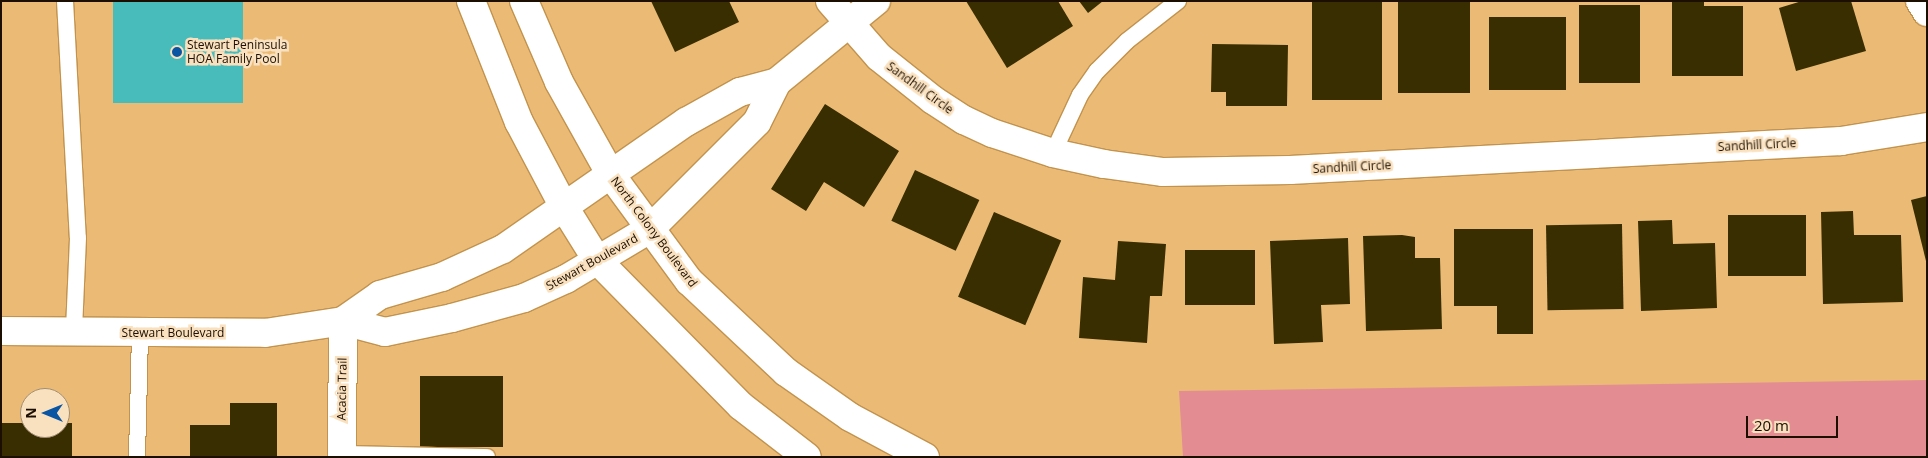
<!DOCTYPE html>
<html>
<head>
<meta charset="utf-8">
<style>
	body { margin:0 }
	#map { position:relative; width:1928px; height:458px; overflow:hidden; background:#ebbb76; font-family:"Open Sans",sans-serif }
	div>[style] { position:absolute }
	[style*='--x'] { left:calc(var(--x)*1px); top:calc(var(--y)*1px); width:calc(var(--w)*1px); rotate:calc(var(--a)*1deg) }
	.green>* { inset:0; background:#e38d93 }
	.water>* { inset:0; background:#48bbbb; transform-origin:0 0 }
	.building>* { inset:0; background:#392e01; transform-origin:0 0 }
	.roads { filter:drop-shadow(1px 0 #c2934e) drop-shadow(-1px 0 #c2934e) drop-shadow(0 1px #c2934e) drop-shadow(0 -1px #c2934e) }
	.lane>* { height:16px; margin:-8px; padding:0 8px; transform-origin:8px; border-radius:8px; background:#fff }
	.street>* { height:28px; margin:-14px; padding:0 14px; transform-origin:14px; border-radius:14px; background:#fff }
	.secondary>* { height:28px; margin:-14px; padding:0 14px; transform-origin:14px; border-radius:14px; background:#fff }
	.dots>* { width:14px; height:14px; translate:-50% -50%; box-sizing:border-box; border:2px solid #f9e1bf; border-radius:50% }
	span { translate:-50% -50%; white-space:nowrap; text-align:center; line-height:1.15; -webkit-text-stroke:5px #f9e1bf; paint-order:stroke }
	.poi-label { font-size:12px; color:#1c0e00 }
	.left { translate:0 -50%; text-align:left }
	.street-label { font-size:12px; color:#1c0e00 }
	.frame { position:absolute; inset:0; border:2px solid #1c0e00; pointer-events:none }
	.north { position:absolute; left:20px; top:388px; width:50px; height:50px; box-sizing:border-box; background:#f9e1bf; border:1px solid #a18d73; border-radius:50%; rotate:270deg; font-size:14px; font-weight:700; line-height:20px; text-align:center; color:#1c0e00 }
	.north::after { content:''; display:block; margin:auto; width:18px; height:22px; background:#0954a3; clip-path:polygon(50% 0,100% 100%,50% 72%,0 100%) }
	.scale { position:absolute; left:1746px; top:416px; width:92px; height:22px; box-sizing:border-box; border:2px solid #1c0e00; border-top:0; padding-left:6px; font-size:15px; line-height:18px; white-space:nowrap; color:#1c0e00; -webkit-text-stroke:4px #f9e1bf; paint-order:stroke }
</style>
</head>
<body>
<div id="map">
	<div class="green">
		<div style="clip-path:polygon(1927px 380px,1927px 457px,1183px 457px,1179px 391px)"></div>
	</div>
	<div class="water">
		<div style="left:113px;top:1px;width:130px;height:102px"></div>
	</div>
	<div class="building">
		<div style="clip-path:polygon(651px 1px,729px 1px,739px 22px,675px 52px)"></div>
		<div style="clip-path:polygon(966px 1px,1058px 1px,1073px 26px,1007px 68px)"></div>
		<div style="clip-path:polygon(1079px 1px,1103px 1px,1088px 13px)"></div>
		<div style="left:1312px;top:1px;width:70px;height:99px"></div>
		<div style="left:1398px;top:1px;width:72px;height:92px"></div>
		<div style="clip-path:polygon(1672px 1px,1704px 1px,1704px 6px,1743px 6px,1743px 76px,1672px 76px)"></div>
		<div style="clip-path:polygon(1802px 1px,1851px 1px,1866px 51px,1796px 71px,1779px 8px)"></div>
		<div style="left:1579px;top:5px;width:61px;height:78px"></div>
		<div style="left:1489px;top:17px;width:77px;height:73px"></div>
		<div style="clip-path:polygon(1212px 44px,1288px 45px,1287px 106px,1226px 106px,1226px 92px,1211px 92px)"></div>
		<div style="clip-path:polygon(825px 104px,899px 151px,864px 207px,824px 182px,806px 211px,771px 189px)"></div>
		<div style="left:915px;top:170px;width:71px;height:56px;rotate:25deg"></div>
		<div style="clip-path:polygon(1927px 196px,1927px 261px,1926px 261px,1911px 200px)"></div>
		<div style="clip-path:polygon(1853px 211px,1854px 235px,1901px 235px,1903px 302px,1823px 304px,1821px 212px)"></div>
		<div style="left:994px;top:212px;width:73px;height:92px;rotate:23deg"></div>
		<div style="left:1728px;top:215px;width:78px;height:61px"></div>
		<div style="clip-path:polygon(1672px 220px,1673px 244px,1715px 243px,1717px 308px,1641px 311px,1638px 221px)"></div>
		<div style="left:1622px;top:224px;width:85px;height:76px;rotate:89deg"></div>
		<div style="clip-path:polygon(1454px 229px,1533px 229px,1533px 334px,1497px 334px,1497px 306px,1454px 306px)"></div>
		<div style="clip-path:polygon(1402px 235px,1415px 237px,1415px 258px,1440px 258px,1442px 329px,1366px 331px,1363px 236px)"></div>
		<div style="clip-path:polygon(1348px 238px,1350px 304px,1321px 305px,1323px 342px,1274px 344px,1270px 241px)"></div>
		<div style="clip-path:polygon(1118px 241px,1166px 244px,1162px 296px,1150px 296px,1147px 343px,1079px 338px,1083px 277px,1115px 280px)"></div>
		<div style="left:1185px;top:250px;width:70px;height:55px"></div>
		<div style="left:420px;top:376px;width:83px;height:71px"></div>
		<div style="clip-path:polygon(230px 403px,277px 403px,277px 457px,190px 457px,190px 425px,230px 425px)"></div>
		<div style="clip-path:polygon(1px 423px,30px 423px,30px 428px,60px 428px,60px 423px,72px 423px,72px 457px,1px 457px)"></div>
	</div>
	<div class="roads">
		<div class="lane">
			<div style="--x:65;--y:1;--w:237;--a:86.9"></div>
			<div style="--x:78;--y:238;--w:93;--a:92.5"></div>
			<div style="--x:1053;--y:153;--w:64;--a:-65"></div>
			<div style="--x:1080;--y:95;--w:29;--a:-55"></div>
			<div style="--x:1097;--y:71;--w:42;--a:-45"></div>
			<div style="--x:1127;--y:41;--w:65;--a:-38.1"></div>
			<div style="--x:342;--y:454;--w:145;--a:1.2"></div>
			<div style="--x:137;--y:457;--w:123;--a:-88.6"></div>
		</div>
		<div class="street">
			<div style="--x:830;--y:1;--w:74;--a:48.8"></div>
			<div style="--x:879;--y:57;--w:69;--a:38.5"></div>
			<div style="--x:933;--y:100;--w:37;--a:33"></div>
			<div style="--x:964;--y:120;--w:31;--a:25"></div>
			<div style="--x:992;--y:133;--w:64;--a:18.2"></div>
			<div style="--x:1053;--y:153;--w:52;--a:12.2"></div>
			<div style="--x:1104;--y:164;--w:60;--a:7.7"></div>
			<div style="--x:1163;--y:172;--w:127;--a:-0.9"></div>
			<div style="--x:1290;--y:170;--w:552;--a:-3.01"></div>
			<div style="--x:1841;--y:141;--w:87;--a:-9.2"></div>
			<div style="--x:1920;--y:1;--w:13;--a:58"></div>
			<div style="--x:343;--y:321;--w:45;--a:-35.1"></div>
			<div style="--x:380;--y:295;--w:65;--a:-16.2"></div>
			<div style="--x:442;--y:277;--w:67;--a:-24.7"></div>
			<div style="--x:503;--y:249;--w:223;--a:-34.8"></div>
			<div style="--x:686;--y:122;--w:62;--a:-29.1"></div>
			<div style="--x:740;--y:92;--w:38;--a:-15"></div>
			<div style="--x:1;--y:331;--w:264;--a:0.4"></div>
			<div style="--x:265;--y:333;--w:79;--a:-8.7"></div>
			<div style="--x:343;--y:321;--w:43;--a:14.7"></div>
			<div style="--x:385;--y:332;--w:68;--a:-11.8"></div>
			<div style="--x:452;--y:318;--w:75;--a:-15.5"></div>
			<div style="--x:524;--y:298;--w:46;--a:-24.3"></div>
			<div style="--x:566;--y:279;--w:98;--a:-30.8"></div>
			<div style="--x:650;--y:229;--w:151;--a:-45"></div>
			<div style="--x:757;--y:122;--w:45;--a:-63.4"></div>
			<div style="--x:777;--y:82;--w:128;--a:-39.3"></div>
			<div style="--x:342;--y:457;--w:136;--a:-89.6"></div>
		</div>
		<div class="secondary">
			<div style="--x:471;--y:1;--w:130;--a:68.4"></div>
			<div style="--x:519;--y:122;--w:96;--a:62.1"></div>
			<div style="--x:564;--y:207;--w:62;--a:58.1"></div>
			<div style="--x:597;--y:260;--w:205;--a:45.4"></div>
			<div style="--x:741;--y:406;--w:83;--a:37.7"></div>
			<div style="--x:524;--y:1;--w:88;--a:66.6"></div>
			<div style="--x:559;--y:82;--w:107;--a:60.8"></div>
			<div style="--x:611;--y:175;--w:132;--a:53.7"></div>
			<div style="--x:689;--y:281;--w:133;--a:43.2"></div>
			<div style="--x:786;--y:372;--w:78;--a:35.1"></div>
			<div style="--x:850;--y:417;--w:85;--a:28.1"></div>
		</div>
	</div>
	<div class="dots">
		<div style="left:177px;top:52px;background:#0954a3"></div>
	</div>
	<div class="poi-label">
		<span class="left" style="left:187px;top:52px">Stewart Peninsula<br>HOA Family Pool</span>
	</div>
	<div class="street-label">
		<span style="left:920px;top:88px;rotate:36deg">Sandhill Circle</span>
		<span style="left:1757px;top:145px;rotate:-3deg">Sandhill Circle</span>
		<span style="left:1352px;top:167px;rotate:-3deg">Sandhill Circle</span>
		<span style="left:654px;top:232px;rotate:53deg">North Colony Boulevard</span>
		<span style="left:592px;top:262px;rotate:-29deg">Stewart Boulevard</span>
		<span style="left:173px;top:333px">Stewart Boulevard</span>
		<span style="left:342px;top:389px;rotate:-89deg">Acacia Trail</span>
	</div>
	<div class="frame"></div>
	<div class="north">N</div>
	<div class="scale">20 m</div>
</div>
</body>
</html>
